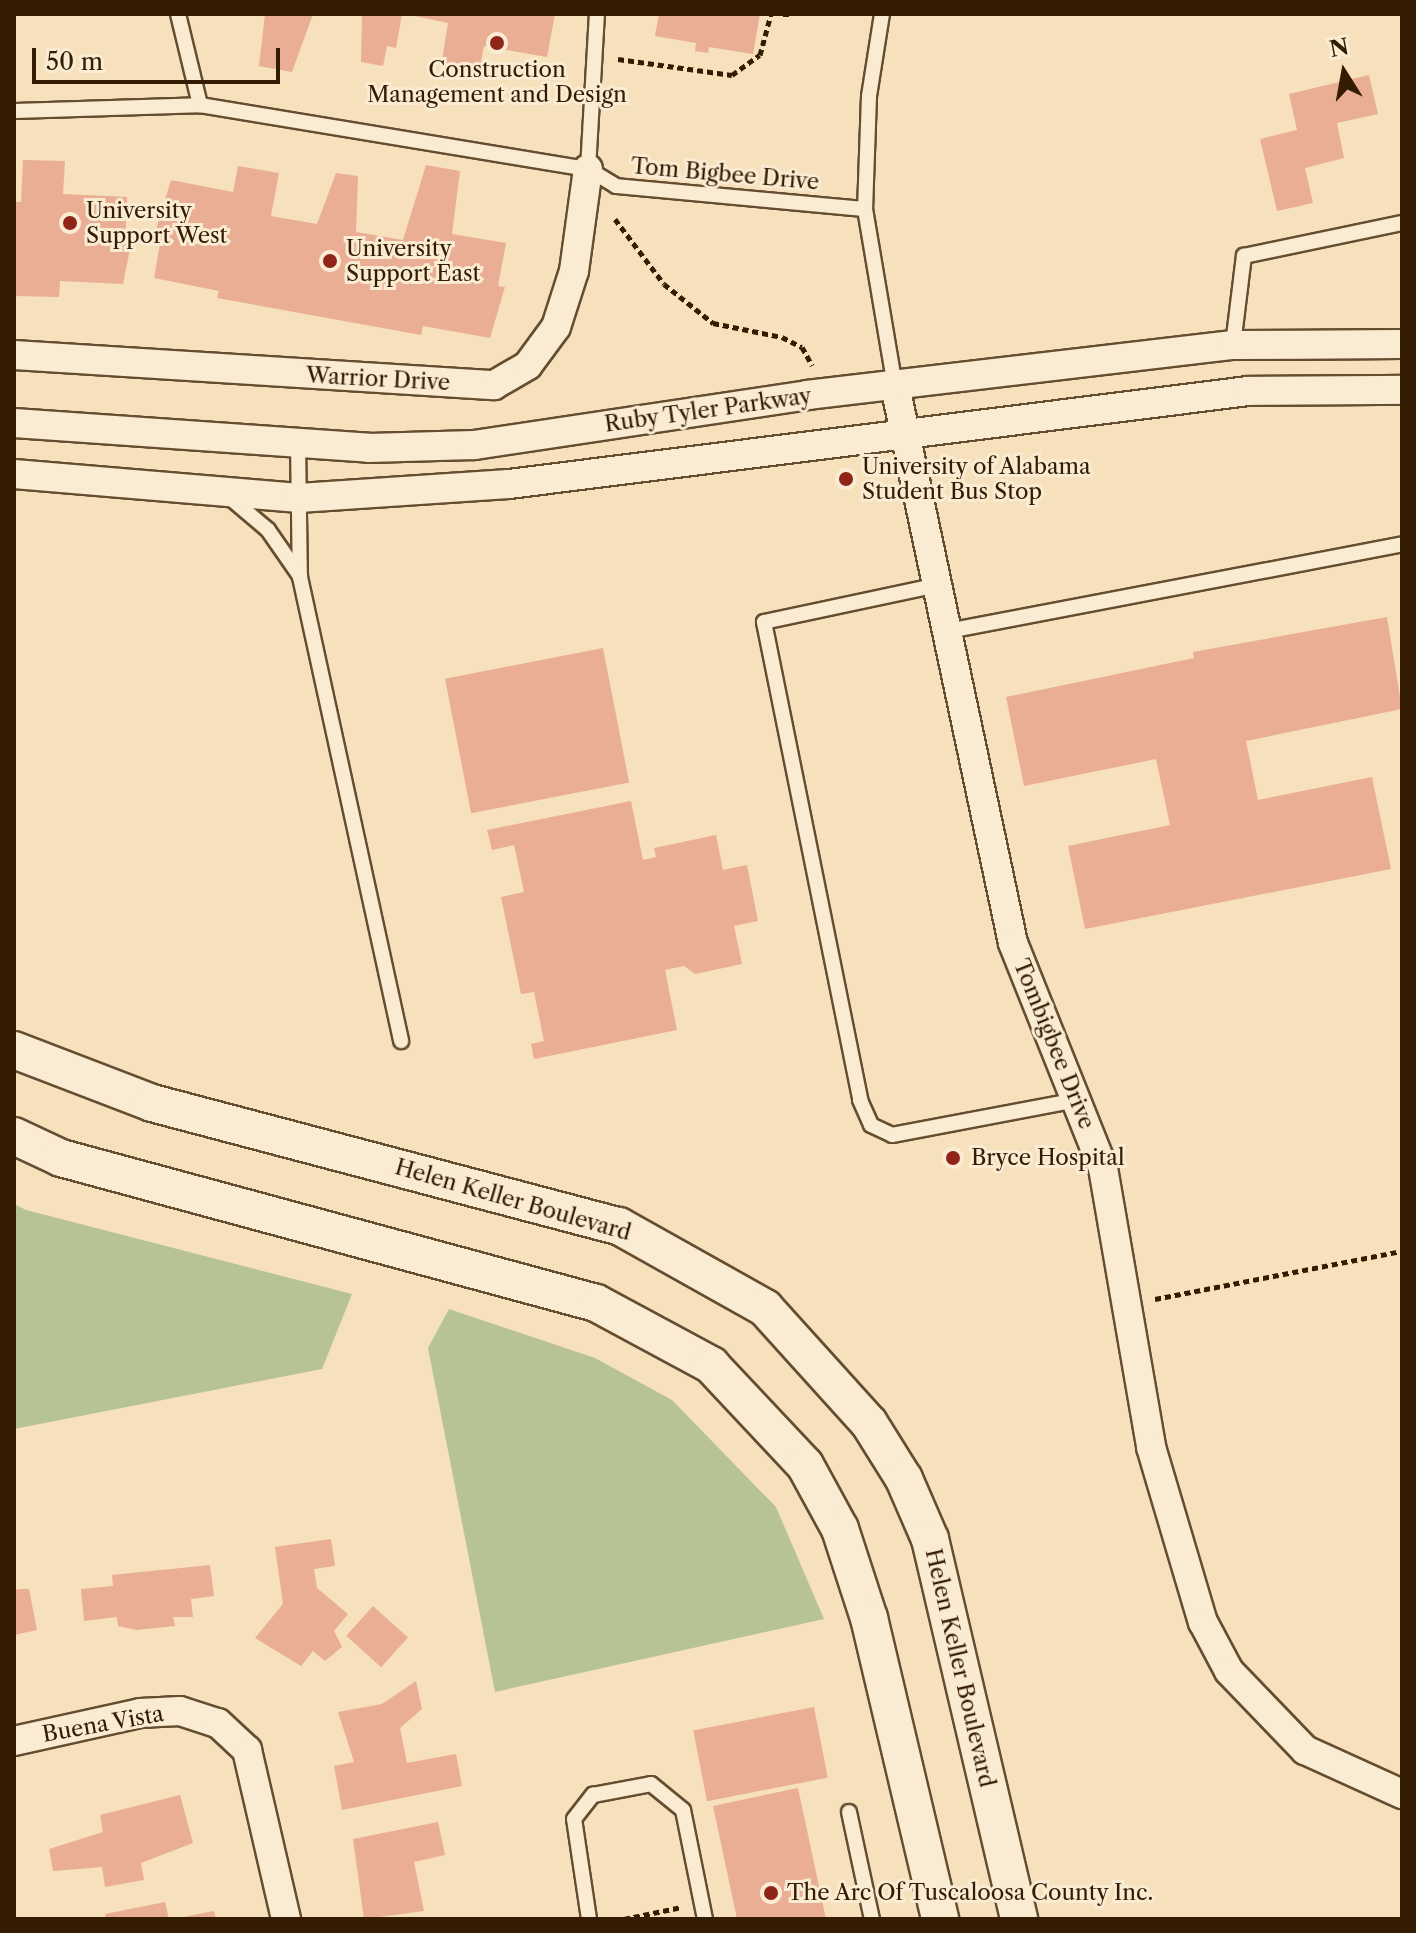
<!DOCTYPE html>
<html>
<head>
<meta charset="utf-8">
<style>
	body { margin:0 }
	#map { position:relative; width:1416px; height:1933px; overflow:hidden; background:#f7e0bc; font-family:"Libre Caslon Text",serif }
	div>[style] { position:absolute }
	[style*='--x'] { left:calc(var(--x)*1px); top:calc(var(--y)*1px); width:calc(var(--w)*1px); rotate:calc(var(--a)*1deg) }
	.green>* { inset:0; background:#b8c394 }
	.building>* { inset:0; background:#e9ae93; transform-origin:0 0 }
	.path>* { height:5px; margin-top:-2.5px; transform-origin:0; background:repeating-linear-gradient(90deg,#341c02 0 6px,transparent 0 10px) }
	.roads { filter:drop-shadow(2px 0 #654d30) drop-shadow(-2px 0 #654d30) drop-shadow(0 2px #654d30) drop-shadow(0 -2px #654d30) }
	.service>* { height:14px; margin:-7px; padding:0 7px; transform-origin:7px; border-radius:7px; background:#faebd3 }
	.minor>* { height:28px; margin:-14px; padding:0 14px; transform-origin:14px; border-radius:14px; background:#faebd3 }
	.tertiary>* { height:36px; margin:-18px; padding:0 18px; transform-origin:18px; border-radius:18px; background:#faebd3 }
	.dots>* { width:22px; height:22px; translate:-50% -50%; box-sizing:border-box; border:4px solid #faebd3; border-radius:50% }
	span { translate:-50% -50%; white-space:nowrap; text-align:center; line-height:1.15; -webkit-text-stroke:6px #faebd3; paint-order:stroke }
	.poi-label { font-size:22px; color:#341c02 }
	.left { translate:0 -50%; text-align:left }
	.street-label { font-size:22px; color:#341c02 }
	.frame { position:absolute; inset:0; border:16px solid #341c02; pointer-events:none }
	.north { position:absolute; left:1304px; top:32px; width:80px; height:80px; -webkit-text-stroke:6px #faebd3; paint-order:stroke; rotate:349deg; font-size:22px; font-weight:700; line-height:32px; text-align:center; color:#341c02 }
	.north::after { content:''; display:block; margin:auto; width:28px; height:36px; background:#341c02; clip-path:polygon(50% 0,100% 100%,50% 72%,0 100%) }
	.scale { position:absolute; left:32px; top:48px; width:248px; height:36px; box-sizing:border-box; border:4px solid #341c02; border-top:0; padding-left:10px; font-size:24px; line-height:28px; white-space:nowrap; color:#341c02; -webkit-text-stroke:6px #faebd3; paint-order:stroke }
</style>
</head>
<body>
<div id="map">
	<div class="green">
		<div style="clip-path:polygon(14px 1204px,26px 1210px,352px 1294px,322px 1369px,14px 1429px)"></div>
		<div style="clip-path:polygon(449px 1309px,595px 1358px,672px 1400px,776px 1507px,824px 1619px,495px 1692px,428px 1348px)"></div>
	</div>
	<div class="building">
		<div style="clip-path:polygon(265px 14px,313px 14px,292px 72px,259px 66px)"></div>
		<div style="clip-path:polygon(362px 14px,402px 14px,396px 48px,387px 46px,383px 66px,361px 62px)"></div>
		<div style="clip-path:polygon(405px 14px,555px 14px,547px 57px,484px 46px,479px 72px,441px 66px,448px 23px)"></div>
		<div style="clip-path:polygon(659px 14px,760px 14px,753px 54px,709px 47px,708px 53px,695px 51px,696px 43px,655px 36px)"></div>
		<div style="clip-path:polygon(1369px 75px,1378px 114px,1337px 123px,1344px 158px,1305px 168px,1313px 203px,1277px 211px,1260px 139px,1297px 130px,1289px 94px)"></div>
		<div style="clip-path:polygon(23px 160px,65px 161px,63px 194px,127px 197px,125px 243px,131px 244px,123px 284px,60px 281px,59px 297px,14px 296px,14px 202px,21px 202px)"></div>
		<div style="clip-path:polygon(426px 165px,460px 171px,452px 234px,506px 243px,498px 286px,505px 287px,490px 338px,423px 326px,421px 335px,217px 298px,219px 291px,154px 278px,161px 238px,154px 236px,171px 180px,233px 192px,238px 166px,279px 173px,271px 216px,317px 224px,336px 173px,358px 176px,356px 232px,403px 240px)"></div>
		<div style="clip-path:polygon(1387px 617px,1402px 709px,1246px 741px,1258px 800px,1372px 777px,1391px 869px,1085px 929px,1068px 846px,1170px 825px,1156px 759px,1024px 786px,1006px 697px,1194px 658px,1193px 652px)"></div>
		<div style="left:603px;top:648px;width:137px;height:161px;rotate:79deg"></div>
		<div style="clip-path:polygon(631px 801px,643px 860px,656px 857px,654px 848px,716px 835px,723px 870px,747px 865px,758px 921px,734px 926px,742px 964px,695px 974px,684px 966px,665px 970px,677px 1030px,534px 1059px,531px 1044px,544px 1041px,534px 992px,521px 994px,501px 897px,524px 892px,514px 845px,492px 850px,487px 830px)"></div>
		<div style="clip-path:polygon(331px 1539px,335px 1566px,314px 1569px,317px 1588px,348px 1614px,334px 1631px,342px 1647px,325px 1661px,313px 1651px,301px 1666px,255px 1638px,283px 1604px,275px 1547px)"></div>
		<div style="clip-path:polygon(210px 1565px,214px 1596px,191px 1599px,193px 1617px,173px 1617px,175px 1626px,137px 1630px,118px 1626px,117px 1617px,84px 1621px,81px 1589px,113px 1586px,112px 1575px)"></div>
		<div style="clip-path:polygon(20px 1589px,29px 1589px,37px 1630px,14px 1635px,14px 1590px)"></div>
		<div style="left:373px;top:1606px;width:47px;height:40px;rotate:42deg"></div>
		<div style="clip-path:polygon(416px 1681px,422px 1709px,400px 1728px,407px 1763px,456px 1754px,462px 1786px,342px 1810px,334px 1766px,354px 1762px,338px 1712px,382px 1704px)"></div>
		<div style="left:814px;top:1707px;width:72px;height:123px;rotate:79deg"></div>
		<div style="clip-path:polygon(798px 1788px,826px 1919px,737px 1919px,713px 1806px)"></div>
		<div style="clip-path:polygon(180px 1795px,193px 1843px,141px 1863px,144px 1880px,105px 1887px,102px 1867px,53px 1871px,49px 1849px,103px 1832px,100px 1815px)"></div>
		<div style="clip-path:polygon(438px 1822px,445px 1855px,414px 1862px,424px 1911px,364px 1919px,353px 1839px)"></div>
		<div style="clip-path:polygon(165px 1902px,169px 1919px,106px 1919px,105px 1914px)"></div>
		<div style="clip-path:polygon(214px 1911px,216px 1919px,178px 1919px,178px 1918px)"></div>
	</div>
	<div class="path">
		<div style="--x:783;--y:14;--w:6;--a:0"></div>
		<div style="--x:618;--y:59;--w:115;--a:8"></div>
		<div style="--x:732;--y:75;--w:34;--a:-36"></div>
		<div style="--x:760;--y:55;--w:42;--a:-75"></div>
		<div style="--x:615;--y:219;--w:81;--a:53"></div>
		<div style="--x:664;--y:284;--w:63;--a:38.5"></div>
		<div style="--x:713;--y:323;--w:70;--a:11.5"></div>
		<div style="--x:782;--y:337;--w:22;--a:27"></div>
		<div style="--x:802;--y:347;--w:21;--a:61"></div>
		<div style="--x:1155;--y:1299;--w:252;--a:-11"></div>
		<div style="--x:624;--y:1919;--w:59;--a:-11.7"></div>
	</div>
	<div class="roads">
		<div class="service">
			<div style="--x:178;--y:14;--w:94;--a:76.4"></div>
			<div style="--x:882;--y:14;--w:83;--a:99"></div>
			<div style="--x:869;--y:96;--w:113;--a:92"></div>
			<div style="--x:865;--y:209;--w:180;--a:80.4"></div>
			<div style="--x:14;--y:111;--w:186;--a:-1.8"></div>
			<div style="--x:200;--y:105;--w:393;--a:9.4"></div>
			<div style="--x:588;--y:169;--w:33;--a:31"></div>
			<div style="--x:616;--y:186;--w:250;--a:5.3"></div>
			<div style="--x:588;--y:169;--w:155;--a:-86.7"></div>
			<div style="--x:1233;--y:345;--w:90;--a:-83"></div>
			<div style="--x:1244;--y:256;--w:161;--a:-11.8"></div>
			<div style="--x:298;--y:442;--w:135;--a:89.2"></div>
			<div style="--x:300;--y:577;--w:475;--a:77.7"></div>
			<div style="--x:229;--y:497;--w:51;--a:40.2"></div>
			<div style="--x:268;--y:530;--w:56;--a:55.2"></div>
			<div style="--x:938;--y:585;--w:178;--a:168"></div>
			<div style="--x:764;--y:622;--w:488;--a:78.6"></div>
			<div style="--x:860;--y:1100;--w:27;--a:66"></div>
			<div style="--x:871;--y:1125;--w:23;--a:25"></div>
			<div style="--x:892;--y:1135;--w:189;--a:-10.7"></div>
			<div style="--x:948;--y:631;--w:462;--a:-10.8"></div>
			<div style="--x:849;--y:1812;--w:109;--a:77.9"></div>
			<div style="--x:589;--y:1919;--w:101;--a:-98.5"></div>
			<div style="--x:574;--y:1819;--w:31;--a:-52"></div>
			<div style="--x:593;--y:1795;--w:59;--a:-10.7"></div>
			<div style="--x:651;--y:1784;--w:41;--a:39.1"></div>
			<div style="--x:683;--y:1810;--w:111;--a:78.6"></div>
		</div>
		<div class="minor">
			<div style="--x:14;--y:355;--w:481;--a:3.6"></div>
			<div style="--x:494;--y:385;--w:39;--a:-30"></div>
			<div style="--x:528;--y:365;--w:47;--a:-53.6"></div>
			<div style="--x:556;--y:327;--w:59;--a:-72.2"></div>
			<div style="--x:574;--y:271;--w:103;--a:-82.2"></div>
			<div style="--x:895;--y:386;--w:569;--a:78.04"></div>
			<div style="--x:1013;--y:943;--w:242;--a:68.2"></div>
			<div style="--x:1103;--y:1168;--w:283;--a:80.2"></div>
			<div style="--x:1151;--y:1447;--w:183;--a:73.5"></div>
			<div style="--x:1203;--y:1622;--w:55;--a:62"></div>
			<div style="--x:1229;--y:1671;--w:110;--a:46.1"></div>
			<div style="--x:1305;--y:1750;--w:107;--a:24.4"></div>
			<div style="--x:14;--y:423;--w:356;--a:4"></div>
			<div style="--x:369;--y:448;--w:105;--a:-1.6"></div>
			<div style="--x:474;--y:445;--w:337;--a:-8.5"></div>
			<div style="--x:807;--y:395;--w:429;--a:-6.7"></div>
			<div style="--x:1233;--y:345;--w:169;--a:-0.3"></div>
			<div style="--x:14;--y:474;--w:286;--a:4.8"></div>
			<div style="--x:299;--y:498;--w:210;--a:-3.8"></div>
			<div style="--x:509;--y:484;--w:745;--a:-7.17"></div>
			<div style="--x:1248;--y:391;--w:154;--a:-0.4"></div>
			<div style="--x:14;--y:1741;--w:129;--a:-12.5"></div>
			<div style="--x:140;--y:1713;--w:40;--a:-2.9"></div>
			<div style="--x:180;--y:1711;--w:40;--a:18"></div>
			<div style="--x:218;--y:1723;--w:40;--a:43"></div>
			<div style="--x:247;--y:1750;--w:173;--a:77"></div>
		</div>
		<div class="tertiary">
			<div style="--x:14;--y:1050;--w:148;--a:21"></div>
			<div style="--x:152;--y:1103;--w:483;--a:14.8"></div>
			<div style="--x:619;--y:1226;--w:167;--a:29.3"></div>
			<div style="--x:765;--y:1308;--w:155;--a:47.9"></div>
			<div style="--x:869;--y:1423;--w:66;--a:58"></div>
			<div style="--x:904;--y:1479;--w:65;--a:66.6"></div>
			<div style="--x:930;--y:1539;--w:390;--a:76.8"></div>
			<div style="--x:14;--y:1136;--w:52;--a:25.1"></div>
			<div style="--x:61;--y:1158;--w:554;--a:15.16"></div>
			<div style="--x:596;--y:1303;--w:131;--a:28.3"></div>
			<div style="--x:711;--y:1365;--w:137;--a:46.8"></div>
			<div style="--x:805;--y:1465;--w:73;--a:61.3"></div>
			<div style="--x:840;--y:1529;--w:94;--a:72"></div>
			<div style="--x:869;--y:1618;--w:309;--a:76.7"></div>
		</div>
	</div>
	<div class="dots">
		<div style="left:497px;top:43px;background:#8f2418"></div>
		<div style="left:70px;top:223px;background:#8f2418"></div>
		<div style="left:330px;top:261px;background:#8f2418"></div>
		<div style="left:846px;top:479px;background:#8f2418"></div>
		<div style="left:953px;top:1158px;background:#8f2418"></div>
		<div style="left:771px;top:1893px;background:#8f2418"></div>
	</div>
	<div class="poi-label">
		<span style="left:497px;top:82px">Construction<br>Management and Design</span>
		<span class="left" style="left:86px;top:223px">University<br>Support West</span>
		<span class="left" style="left:346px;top:261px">University<br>Support East</span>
		<span class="left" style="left:862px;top:479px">University of Alabama<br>Student Bus Stop</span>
		<span class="left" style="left:971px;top:1158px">Bryce Hospital</span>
		<span class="left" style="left:787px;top:1893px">The Arc Of Tuscaloosa County Inc.</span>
	</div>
	<div class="street-label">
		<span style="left:725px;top:174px;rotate:5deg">Tom Bigbee Drive</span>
		<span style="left:378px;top:379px;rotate:3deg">Warrior Drive</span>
		<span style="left:708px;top:410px;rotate:-8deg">Ruby Tyler Parkway</span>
		<span style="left:1054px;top:1044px;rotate:68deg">Tombigbee Drive</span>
		<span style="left:513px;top:1200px;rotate:16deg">Helen Keller Boulevard</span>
		<span style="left:960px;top:1668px;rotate:77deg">Helen Keller Boulevard</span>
		<span style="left:103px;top:1724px;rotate:-10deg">Buena Vista</span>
	</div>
	<div class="frame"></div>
	<div class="north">N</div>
	<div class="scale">50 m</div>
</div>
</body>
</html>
